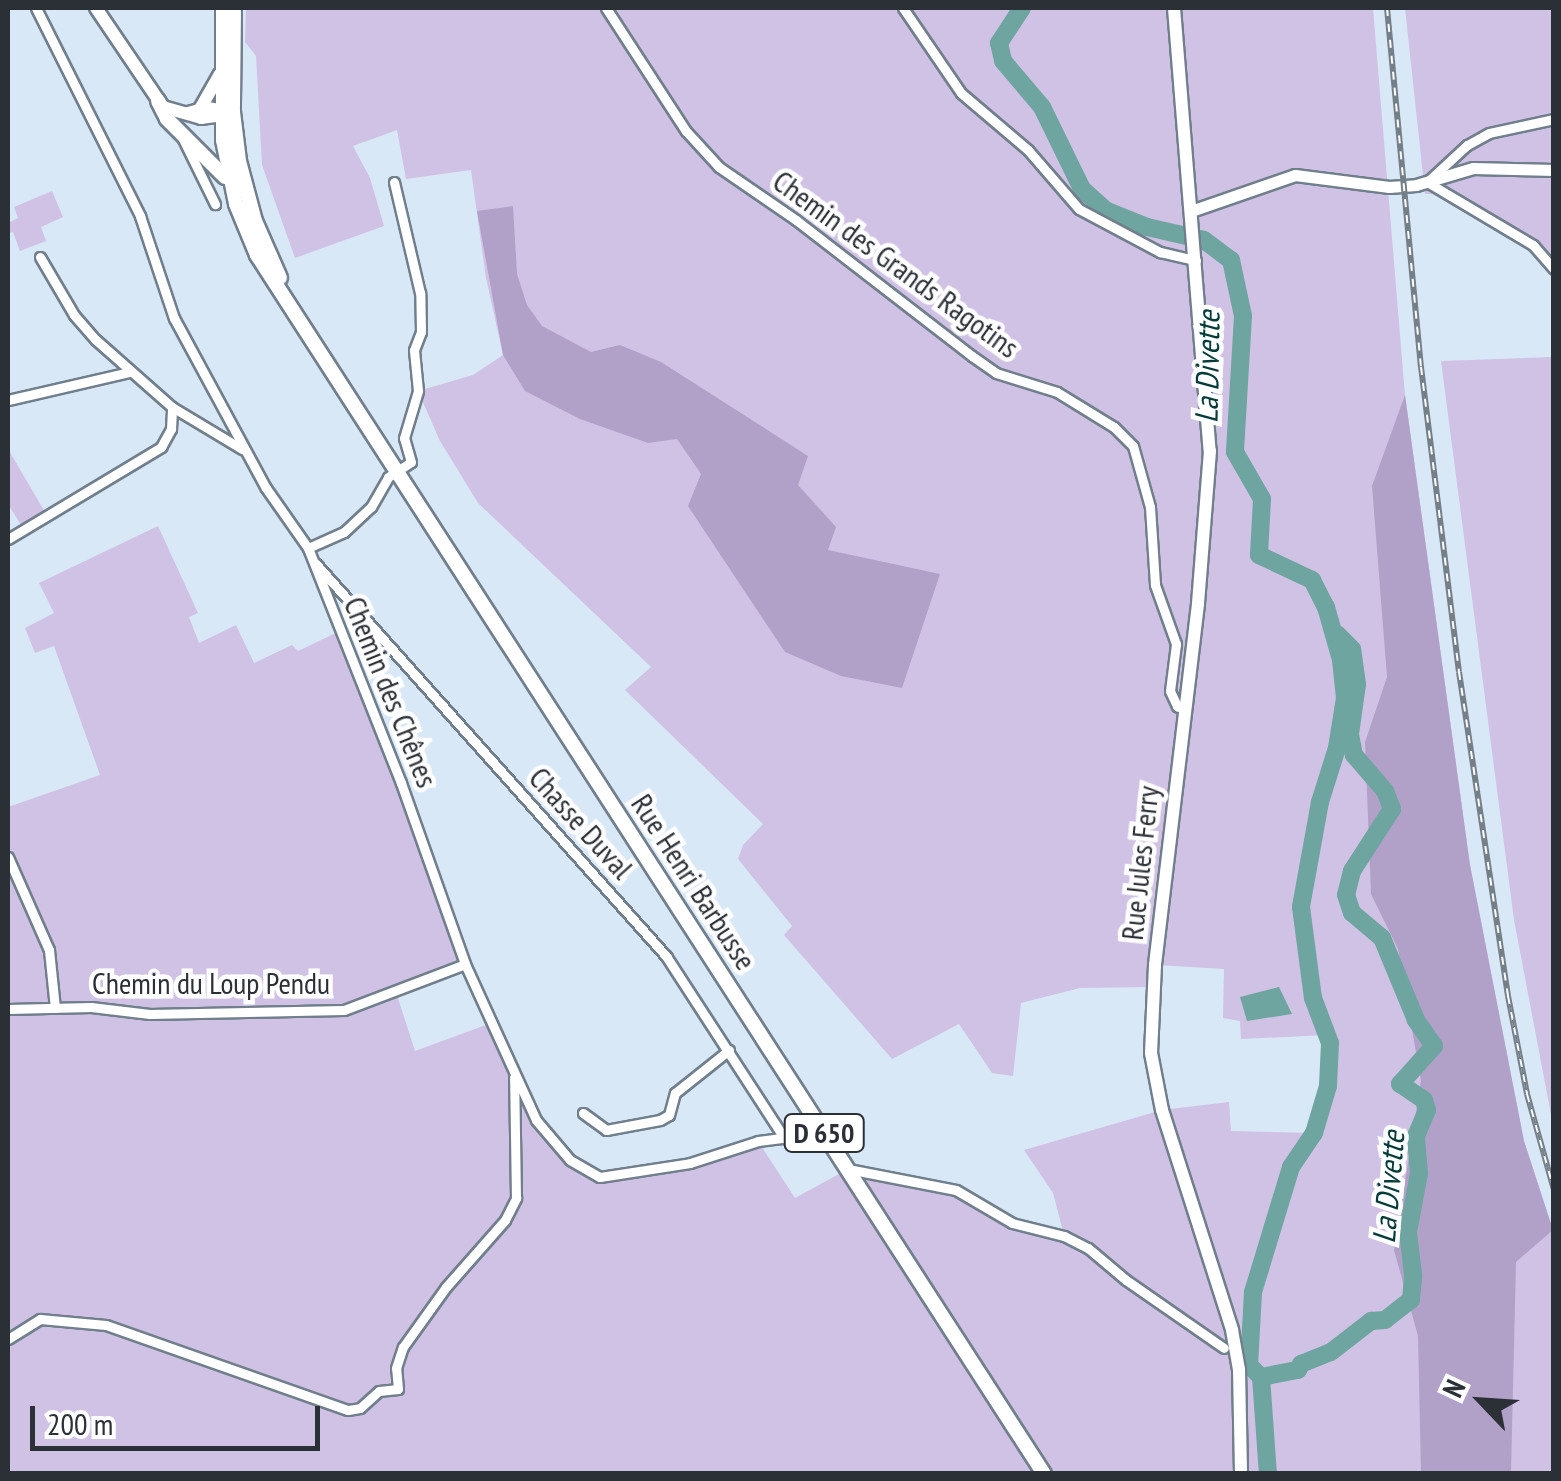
<!DOCTYPE html>
<html>
<head>
<meta charset="utf-8">
<style>
	body { margin:0 }
	#map { position:relative; width:1561px; height:1481px; overflow:hidden; background:#d9e8f7; font-family:"PT Sans Narrow",sans-serif }
	div>[style] { position:absolute }
	[style*='--x'] { left:calc(var(--x)*1px); top:calc(var(--y)*1px); width:calc(var(--w)*1px); rotate:calc(var(--a)*1deg) }
	.green>* { inset:0; background:#d0c2e4 }
	.forest>* { inset:0; background:#b1a1c9 }
	.water>* { inset:0; background:#6ea5a1 }
	.river>* { height:18px; margin:-9px; padding:0 9px; transform-origin:9px; border-radius:9px; background:#6ea5a1 }
	.roads { filter:drop-shadow(2px 0 #717f8c) drop-shadow(-2px 0 #717f8c) drop-shadow(0 2px #717f8c) drop-shadow(0 -2px #717f8c) }
	.minor>* { height:9px; margin:-4.5px; padding:0 4.5px; transform-origin:4.5px; border-radius:4.5px; background:#fff }
	.tertiary>* { height:11px; margin:-5.5px; padding:0 5.5px; transform-origin:5.5px; border-radius:5.5px; background:#fff }
	.secondary>* { height:12px; margin:-6px; padding:0 6px; transform-origin:6px; border-radius:6px; background:#fff }
	.primary>* { height:14px; margin:-7px; padding:0 7px; transform-origin:7px; border-radius:7px; background:#fff }
	.rail>* { height:6px; margin-top:-3px; transform-origin:0; background:repeating-linear-gradient(90deg,#fff 0 8px,#757f88 0 16px); box-sizing:border-box; border-block:2px solid #757f88 }
	span { translate:-50% -50%; white-space:nowrap; text-align:center; line-height:1.15; -webkit-text-stroke:9px #fff; paint-order:stroke }
	.shield-label span { padding:2px 8px; background:#fff; border:2px solid; border-radius:8px; -webkit-text-stroke-width:0 }
	.shield-label { font-size:28px; color:#2b3036; font-weight:700 }
	.street-label { font-size:30px; color:#2b3036 }
	.water-label { font-size:32px; color:#033b39; font-style:italic }
	.frame { position:absolute; inset:0; border:10px solid #2b3036; pointer-events:none }
	.north { position:absolute; left:1431px; top:1351px; width:100px; height:100px; -webkit-text-stroke:8px #fff; paint-order:stroke; rotate:295deg; font-size:28px; font-weight:700; line-height:40px; text-align:center; color:#2b3036 }
	.north::after { content:''; display:block; margin:auto; width:35px; height:45px; background:#2b3036; clip-path:polygon(50% 0,100% 100%,50% 72%,0 100%) }
	.scale { position:absolute; left:30px; top:1406px; width:290px; height:45px; box-sizing:border-box; border:5px solid #2b3036; border-top:0; padding-left:12px; font-size:30px; line-height:35px; white-space:nowrap; color:#2b3036; -webkit-text-stroke:8px #fff; paint-order:stroke }
</style>
</head>
<body>
<div id="map">
	<div class="green">
		<div style="clip-path:polygon(246px 8px,1373px 8px,1405px 395px,1470px 865px,1524px 1141px,1553px 1230px,1553px 1473px,8px 1473px,8px 807px,100px 775px,54px 646px,35px 653px,25px 628px,54px 613px,39px 583px,158px 526px,198px 613px,189px 617px,199px 643px,236px 625px,254px 663px,292px 645px,298px 651px,340px 631px,465px 964px,396px 992px,415px 1051px,494px 1022px,536px 1120px,588px 1174px,690px 1163px,758px 1141px,795px 1198px,848px 1169px,956px 1190px,999px 1217px,1064px 1235px,1053px 1193px,1024px 1150px,1162px 1110px,1229px 1102px,1231px 1131px,1313px 1133px,1324px 1108px,1327px 1035px,1241px 1039px,1240px 1021px,1223px 1018px,1224px 969px,1156px 965px,1154px 987px,1080px 988px,1021px 1003px,1013px 1076px,992px 1073px,959px 1024px,892px 1059px,784px 935px,792px 926px,738px 859px,743px 845px,763px 824px,625px 690px,651px 667px,478px 503px,440px 441px,418px 391px,473px 375px,503px 355px,486px 278px,471px 170px,406px 179px,397px 130px,353px 146px,370px 178px,384px 226px,295px 258px,262px 165px,256px 56px,245px 42px)"></div>
		<div style="clip-path:polygon(1405px 8px,1553px 8px,1553px 277px,1536px 255px,1433px 194px,1425px 194px)"></div>
		<div style="clip-path:polygon(52px 191px,63px 217px,41px 227px,46px 241px,20px 251px,13px 232px,8px 233px,8px 223px,18px 218px,14px 207px)"></div>
		<div style="clip-path:polygon(1553px 357px,1554px 357px,1553px 1125px,1514px 920px,1441px 361px)"></div>
		<div style="clip-path:polygon(8px 449px,45px 512px,21px 525px,8px 504px)"></div>
	</div>
	<div class="forest">
		<div style="clip-path:polygon(513px 206px,517px 274px,527px 305px,542px 326px,591px 352px,620px 345px,661px 362px,808px 456px,798px 485px,836px 527px,828px 550px,940px 574px,902px 688px,841px 676px,785px 652px,688px 506px,701px 474px,677px 439px,648px 443px,580px 419px,525px 391px,503px 355px,477px 211px)"></div>
		<div style="clip-path:polygon(1405px 395px,1470px 865px,1524px 1141px,1553px 1230px,1516px 1262px,1511px 1473px,1421px 1473px,1418px 1336px,1394px 1250px,1421px 1081px,1398px 949px,1371px 894px,1365px 742px,1387px 677px,1372px 486px)"></div>
	</div>
	<div class="water">
		<div style="clip-path:polygon(1279px 987px,1292px 1014px,1247px 1021px,1240px 997px)"></div>
	</div>
	<div class="river">
		<div style="--x:1022;--y:8;--w:42;--a:123.3"></div>
		<div style="--x:999;--y:43;--w:18;--a:77"></div>
		<div style="--x:1003;--y:61;--w:60;--a:49.7"></div>
		<div style="--x:1042;--y:107;--w:91;--a:64"></div>
		<div style="--x:1082;--y:189;--w:31;--a:42"></div>
		<div style="--x:1105;--y:210;--w:45;--a:22"></div>
		<div style="--x:1147;--y:227;--w:58;--a:12.8"></div>
		<div style="--x:1204;--y:240;--w:34;--a:37"></div>
		<div style="--x:1231;--y:260;--w:57;--a:77.9"></div>
		<div style="--x:1243;--y:316;--w:136;--a:93.4"></div>
		<div style="--x:1235;--y:452;--w:54;--a:60.1"></div>
		<div style="--x:1262;--y:499;--w:56;--a:93.1"></div>
		<div style="--x:1259;--y:555;--w:59;--a:25.3"></div>
		<div style="--x:1312;--y:580;--w:30;--a:63"></div>
		<div style="--x:1326;--y:607;--w:55;--a:74.2"></div>
		<div style="--x:1341;--y:660;--w:38;--a:84"></div>
		<div style="--x:1345;--y:698;--w:51;--a:99.1"></div>
		<div style="--x:1337;--y:748;--w:57;--a:107.5"></div>
		<div style="--x:1320;--y:802;--w:107;--a:100.3"></div>
		<div style="--x:1301;--y:907;--w:92;--a:82.5"></div>
		<div style="--x:1313;--y:998;--w:48;--a:69.3"></div>
		<div style="--x:1330;--y:1043;--w:43;--a:92.7"></div>
		<div style="--x:1328;--y:1086;--w:49;--a:106.6"></div>
		<div style="--x:1314;--y:1133;--w:41;--a:124.1"></div>
		<div style="--x:1291;--y:1167;--w:131;--a:106.9"></div>
		<div style="--x:1253;--y:1292;--w:73;--a:93.1"></div>
		<div style="--x:1249;--y:1365;--w:17;--a:45"></div>
		<div style="--x:1261;--y:1377;--w:97;--a:85.9"></div>
		<div style="--x:1261;--y:1377;--w:38;--a:-11"></div>
		<div style="--x:1298;--y:1370;--w:7;--a:-63"></div>
		<div style="--x:1301;--y:1364;--w:32;--a:-22"></div>
		<div style="--x:1331;--y:1352;--w:51;--a:-37.8"></div>
		<div style="--x:1371;--y:1321;--w:14;--a:-4"></div>
		<div style="--x:1385;--y:1320;--w:33;--a:-38"></div>
		<div style="--x:1411;--y:1300;--w:25;--a:-85"></div>
		<div style="--x:1413;--y:1275;--w:43;--a:-96.6"></div>
		<div style="--x:1408;--y:1232;--w:60;--a:-79.4"></div>
		<div style="--x:1419;--y:1173;--w:37;--a:-95"></div>
		<div style="--x:1416;--y:1136;--w:28;--a:-67"></div>
		<div style="--x:1427;--y:1110;--w:10;--a:-107"></div>
		<div style="--x:1424;--y:1100;--w:29;--a:-146"></div>
		<div style="--x:1400;--y:1084;--w:51;--a:-48.2"></div>
		<div style="--x:1434;--y:1046;--w:32;--a:-125"></div>
		<div style="--x:1416;--y:1020;--w:89;--a:-112.5"></div>
		<div style="--x:1382;--y:938;--w:39;--a:-140"></div>
		<div style="--x:1352;--y:913;--w:19;--a:-108"></div>
		<div style="--x:1346;--y:895;--w:25;--a:-76"></div>
		<div style="--x:1352;--y:871;--w:74;--a:-57.2"></div>
		<div style="--x:1392;--y:809;--w:19;--a:-111"></div>
		<div style="--x:1385;--y:791;--w:48;--a:-130.7"></div>
		<div style="--x:1354;--y:755;--w:21;--a:-101"></div>
		<div style="--x:1350;--y:734;--w:50;--a:-82"></div>
		<div style="--x:1357;--y:684;--w:35;--a:-98"></div>
		<div style="--x:1352;--y:649;--w:21;--a:-135"></div>
	</div>
	<div class="roads">
		<div class="minor">
			<div style="--x:36;--y:8;--w:233;--a:63.4"></div>
			<div style="--x:140;--y:216;--w:108;--a:71.6"></div>
			<div style="--x:174;--y:318;--w:193;--a:61.6"></div>
			<div style="--x:266;--y:488;--w:73;--a:55"></div>
			<div style="--x:308;--y:548;--w:253;--a:68.4"></div>
			<div style="--x:401;--y:783;--w:192;--a:70.5"></div>
			<div style="--x:465;--y:964;--w:171;--a:65.5"></div>
			<div style="--x:536;--y:1120;--w:52;--a:49.6"></div>
			<div style="--x:570;--y:1160;--w:34;--a:30"></div>
			<div style="--x:600;--y:1177;--w:91;--a:-8.8"></div>
			<div style="--x:690;--y:1163;--w:71;--a:-17.9"></div>
			<div style="--x:758;--y:1141;--w:26;--a:-7"></div>
			<div style="--x:784;--y:1138;--w:22;--a:13"></div>
			<div style="--x:805;--y:1143;--w:22;--a:-24"></div>
			<div style="--x:606;--y:8;--w:147;--a:57"></div>
			<div style="--x:686;--y:131;--w:49;--a:47.5"></div>
			<div style="--x:719;--y:167;--w:93;--a:34.5"></div>
			<div style="--x:796;--y:220;--w:222;--a:37.7"></div>
			<div style="--x:972;--y:356;--w:29;--a:35"></div>
			<div style="--x:996;--y:373;--w:64;--a:17.3"></div>
			<div style="--x:1057;--y:392;--w:67;--a:31.6"></div>
			<div style="--x:1114;--y:427;--w:27;--a:45"></div>
			<div style="--x:1133;--y:446;--w:63;--a:74.4"></div>
			<div style="--x:1150;--y:507;--w:78;--a:86.3"></div>
			<div style="--x:1155;--y:585;--w:63;--a:70.4"></div>
			<div style="--x:1176;--y:644;--w:47;--a:97.3"></div>
			<div style="--x:1170;--y:691;--w:17;--a:65"></div>
			<div style="--x:1177;--y:706;--w:8;--a:23"></div>
			<div style="--x:903;--y:8;--w:103;--a:55.7"></div>
			<div style="--x:961;--y:93;--w:88;--a:40.4"></div>
			<div style="--x:1028;--y:150;--w:78;--a:49.2"></div>
			<div style="--x:1079;--y:209;--w:92;--a:28"></div>
			<div style="--x:1160;--y:252;--w:37;--a:13"></div>
			<div style="--x:1554;--y:119;--w:66;--a:167.8"></div>
			<div style="--x:1489;--y:133;--w:25;--a:151"></div>
			<div style="--x:1467;--y:145;--w:54;--a:137.2"></div>
			<div style="--x:1427;--y:182;--w:123;--a:30.7"></div>
			<div style="--x:1533;--y:245;--w:32;--a:49"></div>
			<div style="--x:182;--y:137;--w:75;--a:63.8"></div>
			<div style="--x:40;--y:257;--w:67;--a:59.6"></div>
			<div style="--x:74;--y:315;--w:33;--a:49"></div>
			<div style="--x:96;--y:340;--w:101;--a:41.4"></div>
			<div style="--x:172;--y:407;--w:82;--a:31"></div>
			<div style="--x:8;--y:400;--w:124;--a:-13"></div>
			<div style="--x:8;--y:539;--w:179;--a:-31"></div>
			<div style="--x:161;--y:447;--w:21;--a:-61"></div>
			<div style="--x:171;--y:429;--w:22;--a:-87"></div>
			<div style="--x:308;--y:548;--w:39;--a:-24"></div>
			<div style="--x:344;--y:532;--w:37;--a:-43"></div>
			<div style="--x:371;--y:507;--w:34;--a:-60"></div>
			<div style="--x:388;--y:477;--w:27;--a:-33"></div>
			<div style="--x:411;--y:462;--w:25;--a:-106"></div>
			<div style="--x:404;--y:438;--w:49;--a:-73.4"></div>
			<div style="--x:418;--y:391;--w:41;--a:-95.6"></div>
			<div style="--x:414;--y:350;--w:19;--a:-69"></div>
			<div style="--x:421;--y:332;--w:39;--a:-91"></div>
			<div style="--x:420;--y:293;--w:114;--a:-103.2"></div>
			<div style="--x:316;--y:564;--w:526;--a:48.24"></div>
			<div style="--x:666;--y:956;--w:217;--a:57"></div>
			<div style="--x:8;--y:857;--w:102;--a:66.2"></div>
			<div style="--x:49;--y:950;--w:58;--a:84.1"></div>
			<div style="--x:8;--y:1009;--w:83;--a:-1.4"></div>
			<div style="--x:91;--y:1007;--w:59;--a:6.8"></div>
			<div style="--x:150;--y:1014;--w:194;--a:-1.2"></div>
			<div style="--x:344;--y:1010;--w:129;--a:-20.8"></div>
			<div style="--x:583;--y:1113;--w:29;--a:36"></div>
			<div style="--x:606;--y:1130;--w:55;--a:-10.5"></div>
			<div style="--x:660;--y:1120;--w:10;--a:-29"></div>
			<div style="--x:669;--y:1115;--w:23;--a:-75"></div>
			<div style="--x:675;--y:1093;--w:69;--a:-38.5"></div>
			<div style="--x:848;--y:1169;--w:110;--a:11"></div>
			<div style="--x:956;--y:1190;--w:65;--a:30.5"></div>
			<div style="--x:1012;--y:1223;--w:54;--a:14"></div>
			<div style="--x:1064;--y:1236;--w:27;--a:27"></div>
			<div style="--x:1088;--y:1248;--w:50;--a:40.1"></div>
			<div style="--x:1126;--y:1280;--w:119;--a:34.8"></div>
			<div style="--x:8;--y:1339;--w:38;--a:-32"></div>
			<div style="--x:40;--y:1319;--w:66;--a:5.2"></div>
			<div style="--x:106;--y:1325;--w:256;--a:19.4"></div>
			<div style="--x:348;--y:1410;--w:12;--a:-9"></div>
			<div style="--x:360;--y:1408;--w:25;--a:-42"></div>
			<div style="--x:379;--y:1391;--w:19;--a:-6"></div>
			<div style="--x:398;--y:1389;--w:21;--a:-95"></div>
			<div style="--x:396;--y:1368;--w:22;--a:-72"></div>
			<div style="--x:403;--y:1347;--w:74;--a:-54.4"></div>
			<div style="--x:446;--y:1287;--w:89;--a:-48.6"></div>
			<div style="--x:505;--y:1220;--w:25;--a:-63"></div>
			<div style="--x:516;--y:1198;--w:121;--a:-90.9"></div>
		</div>
		<div class="tertiary">
			<div style="--x:1191;--y:211;--w:110;--a:-19.1"></div>
			<div style="--x:1295;--y:175;--w:95;--a:7.3"></div>
			<div style="--x:1389;--y:187;--w:27;--a:-4"></div>
			<div style="--x:1416;--y:185;--w:59;--a:-16.6"></div>
			<div style="--x:1473;--y:168;--w:81;--a:1.4"></div>
		</div>
		<div class="secondary">
			<div style="--x:96;--y:8;--w:120;--a:55.9"></div>
			<div style="--x:163;--y:107;--w:40;--a:16"></div>
			<div style="--x:201;--y:118;--w:27;--a:-8"></div>
			<div style="--x:1174;--y:8;--w:444;--a:85.4"></div>
			<div style="--x:1210;--y:451;--w:153;--a:94.5"></div>
			<div style="--x:1198;--y:604;--w:364;--a:96.8"></div>
			<div style="--x:1155;--y:965;--w:88;--a:92.6"></div>
			<div style="--x:1151;--y:1053;--w:58;--a:79.1"></div>
			<div style="--x:1162;--y:1110;--w:231;--a:72.3"></div>
			<div style="--x:1232;--y:1330;--w:40;--a:80"></div>
			<div style="--x:1239;--y:1369;--w:105;--a:88.9"></div>
			<div style="--x:200;--y:109;--w:40;--a:-60.3"></div>
			<div style="--x:188;--y:113;--w:20;--a:-15"></div>
			<div style="--x:207;--y:108;--w:24;--a:9"></div>
		</div>
		<div class="primary">
			<div style="--x:223;--y:8;--w:132;--a:90"></div>
			<div style="--x:223;--y:140;--w:65;--a:78.5"></div>
			<div style="--x:236;--y:204;--w:55;--a:67.6"></div>
			<div style="--x:257;--y:255;--w:1451;--a:57.15"></div>
			<div style="--x:234;--y:8;--w:104;--a:90.6"></div>
			<div style="--x:233;--y:112;--w:49;--a:83"></div>
			<div style="--x:239;--y:161;--w:62;--a:75.1"></div>
			<div style="--x:255;--y:221;--w:62;--a:66.3"></div>
			<div style="--x:158;--y:101;--w:20;--a:63"></div>
			<div style="--x:167;--y:119;--w:82;--a:45"></div>
		</div>
	</div>
	<div class="rail">
		<div style="--x:1387;--y:8;--w:361;--a:84.6"></div>
		<div style="--x:1421;--y:367;--w:307;--a:82.9"></div>
		<div style="--x:1459;--y:672;--w:328;--a:81.4"></div>
		<div style="--x:1508;--y:996;--w:100;--a:79"></div>
		<div style="--x:1527;--y:1094;--w:100;--a:74.3"></div>
	</div>
	<div class="shield-label">
		<span style="left:824px;top:1133px">D 650</span>
	</div>
	<div class="street-label">
		<span style="left:896px;top:264px;rotate:36deg">Chemin des Grands Ragotins</span>
		<span style="left:391px;top:692px;rotate:68deg">Chemin des Chênes</span>
		<span style="left:581px;top:823px;rotate:48deg">Chasse Duval</span>
		<span style="left:1140px;top:863px;rotate:-84deg">Rue Jules Ferry</span>
		<span style="left:694px;top:882px;rotate:57deg">Rue Henri Barbusse</span>
		<span style="left:211px;top:983px">Chemin du Loup Pendu</span>
	</div>
	<div class="water-label">
		<span style="left:1207px;top:367px;rotate:-89deg">La Divette</span>
		<span style="left:1388px;top:1187px;rotate:-85deg">La Divette</span>
	</div>
	<div class="frame"></div>
	<div class="north">N</div>
	<div class="scale">200 m</div>
</div>
</body>
</html>
